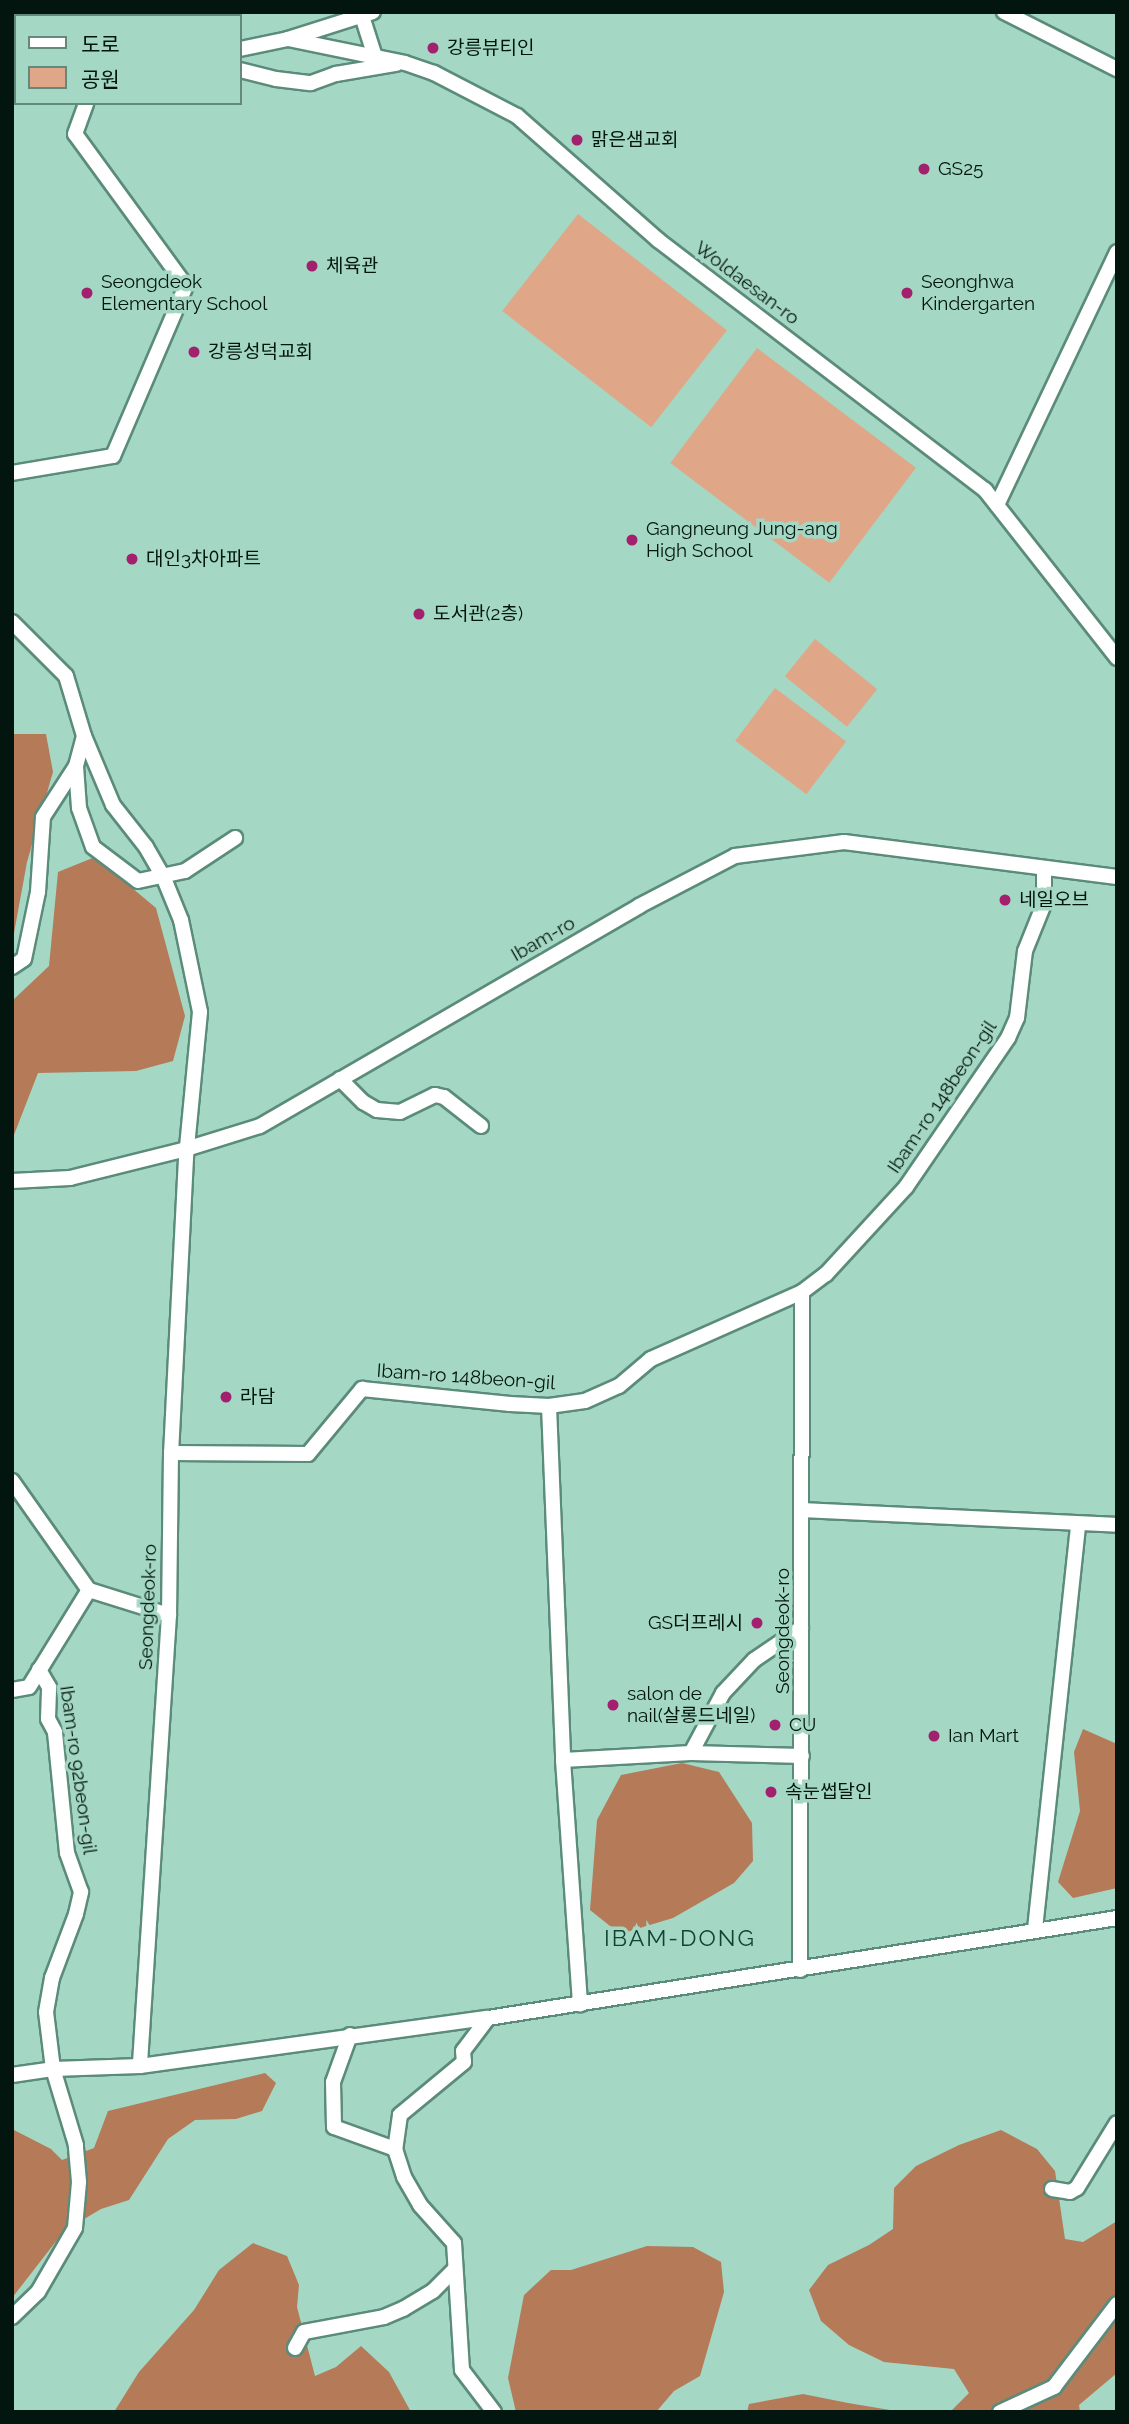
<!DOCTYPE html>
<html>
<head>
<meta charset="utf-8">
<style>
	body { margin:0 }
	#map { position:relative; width:1129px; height:2424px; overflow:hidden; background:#a4d7c4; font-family:Raleway,"Noto Sans KR",sans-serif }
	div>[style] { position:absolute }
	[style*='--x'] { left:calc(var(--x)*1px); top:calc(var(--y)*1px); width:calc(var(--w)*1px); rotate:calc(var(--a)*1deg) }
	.green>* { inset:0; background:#dfa788; transform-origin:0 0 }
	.forest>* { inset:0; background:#b57a58 }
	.roads { filter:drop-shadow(2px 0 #5b8b7a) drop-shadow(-2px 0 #5b8b7a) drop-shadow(0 2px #5b8b7a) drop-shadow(0 -2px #5b8b7a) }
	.minor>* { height:14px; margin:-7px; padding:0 7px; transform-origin:7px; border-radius:7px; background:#fff }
	.dots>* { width:19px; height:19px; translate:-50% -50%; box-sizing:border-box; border:4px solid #a4d7c4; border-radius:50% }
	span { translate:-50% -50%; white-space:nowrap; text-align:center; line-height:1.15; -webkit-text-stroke:7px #a4d7c4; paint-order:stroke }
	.poi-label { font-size:19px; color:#03150f }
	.left { translate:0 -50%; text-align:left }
	.right { translate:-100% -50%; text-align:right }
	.street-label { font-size:19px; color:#03150f }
	.quarter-label { font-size:23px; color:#114334; letter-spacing:2px }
	.frame { position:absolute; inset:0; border:14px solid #03150f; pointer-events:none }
	.legend { position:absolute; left:14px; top:14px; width:228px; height:91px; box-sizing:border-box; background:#a4d7c4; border:2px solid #64897c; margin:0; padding:9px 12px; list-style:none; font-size:21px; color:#03150f }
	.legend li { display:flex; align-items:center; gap:14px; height:35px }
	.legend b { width:35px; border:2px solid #64897c }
</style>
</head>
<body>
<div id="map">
	<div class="green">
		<div style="left:578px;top:214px;width:189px;height:123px;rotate:38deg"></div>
		<div style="left:757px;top:348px;width:199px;height:144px;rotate:37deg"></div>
		<div style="left:815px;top:639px;width:80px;height:48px;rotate:39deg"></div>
		<div style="left:775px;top:688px;width:89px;height:66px;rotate:37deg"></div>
	</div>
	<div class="forest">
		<div style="clip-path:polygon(12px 734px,46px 734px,53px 772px,27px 862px,12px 944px)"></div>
		<div style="clip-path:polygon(95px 857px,156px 908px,185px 1016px,173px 1061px,136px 1071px,38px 1073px,12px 1140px,12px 1001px,49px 966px,58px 872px)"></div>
		<div style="clip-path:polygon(1083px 1729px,1117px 1744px,1117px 1888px,1073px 1898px,1058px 1882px,1080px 1811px,1074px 1752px)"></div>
		<div style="clip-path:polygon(682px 1763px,719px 1772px,752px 1823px,753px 1861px,734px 1883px,673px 1918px,620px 1934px,590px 1910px,597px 1820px,621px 1775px)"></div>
		<div style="clip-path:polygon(265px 2073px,276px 2083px,262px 2111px,236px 2119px,195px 2120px,168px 2139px,129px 2200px,101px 2209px,64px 2231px,12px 2298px,12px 2129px,51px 2149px,62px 2160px,94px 2148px,108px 2111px)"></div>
		<div style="clip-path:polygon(1001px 2130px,1037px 2149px,1055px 2171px,1065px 2239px,1083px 2242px,1117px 2221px,1117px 2373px,1079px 2405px,1080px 2412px,945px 2412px,952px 2410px,969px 2393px,954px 2369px,884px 2362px,849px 2345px,821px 2321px,809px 2290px,828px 2265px,869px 2245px,893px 2229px,894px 2188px,916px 2166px,959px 2145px)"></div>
		<div style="clip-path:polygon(253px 2243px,287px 2256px,299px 2285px,297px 2307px,315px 2376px,336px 2367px,361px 2346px,389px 2372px,411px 2412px,114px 2412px,139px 2372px,194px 2310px,219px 2270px)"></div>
		<div style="clip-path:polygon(647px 2246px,693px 2247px,721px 2262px,724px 2292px,700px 2376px,674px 2391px,656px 2412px,516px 2412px,508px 2378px,524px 2295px,551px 2270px,571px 2270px)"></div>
		<div style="clip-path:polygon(803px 2394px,848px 2403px,902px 2412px,747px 2412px,749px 2404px)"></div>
	</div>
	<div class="roads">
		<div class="minor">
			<div style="--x:1004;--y:12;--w:127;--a:26.8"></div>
			<div style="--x:362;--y:16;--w:43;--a:72.4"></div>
			<div style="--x:288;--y:39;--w:119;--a:11.6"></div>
			<div style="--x:405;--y:63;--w:31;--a:19"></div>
			<div style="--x:434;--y:73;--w:93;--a:27.4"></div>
			<div style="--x:517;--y:116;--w:188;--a:41.3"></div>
			<div style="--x:658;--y:240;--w:412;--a:37.4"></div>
			<div style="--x:985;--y:490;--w:214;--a:51.8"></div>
			<div style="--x:240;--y:49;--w:49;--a:-11.8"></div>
			<div style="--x:288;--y:39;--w:89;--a:-17.6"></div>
			<div style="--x:12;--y:58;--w:4;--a:0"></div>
			<div style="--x:240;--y:70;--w:37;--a:14"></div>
			<div style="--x:276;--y:79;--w:35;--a:7"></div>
			<div style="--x:311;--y:83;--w:27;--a:-20"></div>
			<div style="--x:336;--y:74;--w:61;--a:-9.5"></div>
			<div style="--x:12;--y:75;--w:4;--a:14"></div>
			<div style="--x:12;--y:90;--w:4;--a:0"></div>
			<div style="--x:12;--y:473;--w:102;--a:-9.6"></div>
			<div style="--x:113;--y:456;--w:185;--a:-66.8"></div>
			<div style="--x:186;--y:286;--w:188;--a:-126.1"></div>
			<div style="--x:75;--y:134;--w:33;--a:-70"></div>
			<div style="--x:997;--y:505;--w:280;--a:-64.6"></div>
			<div style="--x:12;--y:622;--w:76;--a:45"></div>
			<div style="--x:66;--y:676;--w:63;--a:73.3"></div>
			<div style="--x:84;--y:736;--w:31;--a:105"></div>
			<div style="--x:76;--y:766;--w:42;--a:85.9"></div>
			<div style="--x:79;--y:808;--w:41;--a:70.3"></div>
			<div style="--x:93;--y:847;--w:56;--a:37.1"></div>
			<div style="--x:138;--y:881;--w:48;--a:-12"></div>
			<div style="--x:185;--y:871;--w:60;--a:-33.4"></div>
			<div style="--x:84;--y:736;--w:75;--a:67.2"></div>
			<div style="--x:113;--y:805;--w:53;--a:51.8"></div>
			<div style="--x:146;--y:847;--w:34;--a:60"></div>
			<div style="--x:163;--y:876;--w:48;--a:67.8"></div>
			<div style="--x:181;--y:920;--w:94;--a:78.3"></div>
			<div style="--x:200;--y:1012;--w:147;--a:95.5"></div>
			<div style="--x:186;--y:1158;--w:295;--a:92.9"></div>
			<div style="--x:171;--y:1453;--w:162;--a:90.7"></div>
			<div style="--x:169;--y:1615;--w:452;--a:93.7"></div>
			<div style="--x:12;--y:967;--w:14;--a:-34"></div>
			<div style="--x:24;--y:959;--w:68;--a:-78.2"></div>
			<div style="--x:38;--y:892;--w:75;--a:-86.2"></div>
			<div style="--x:43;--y:817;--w:61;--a:-57.1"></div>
			<div style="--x:340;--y:1079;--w:33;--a:45"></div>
			<div style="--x:363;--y:1102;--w:16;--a:30"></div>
			<div style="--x:377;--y:1110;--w:23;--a:5"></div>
			<div style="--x:400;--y:1112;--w:39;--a:-26"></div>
			<div style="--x:435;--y:1095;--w:9;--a:13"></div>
			<div style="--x:444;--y:1097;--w:47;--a:38.1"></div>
			<div style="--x:12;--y:1181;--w:58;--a:-3"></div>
			<div style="--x:70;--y:1178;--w:120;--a:-14"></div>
			<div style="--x:186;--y:1149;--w:77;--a:-17.3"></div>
			<div style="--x:260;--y:1126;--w:438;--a:-30.1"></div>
			<div style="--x:639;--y:906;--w:108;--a:-27.5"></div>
			<div style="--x:735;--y:856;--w:110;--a:-7.3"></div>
			<div style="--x:844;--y:842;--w:275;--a:7.3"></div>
			<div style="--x:549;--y:1406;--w:354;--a:87.7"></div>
			<div style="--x:563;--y:1760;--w:245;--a:86"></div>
			<div style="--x:171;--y:1453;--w:137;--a:0.4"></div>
			<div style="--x:308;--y:1454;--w:85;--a:-50.3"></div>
			<div style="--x:362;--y:1389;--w:149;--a:5.8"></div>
			<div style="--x:510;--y:1404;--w:39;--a:3"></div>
			<div style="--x:549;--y:1406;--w:36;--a:-8"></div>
			<div style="--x:585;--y:1401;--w:37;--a:-24"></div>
			<div style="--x:619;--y:1386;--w:42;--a:-40.2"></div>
			<div style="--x:651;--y:1359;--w:165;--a:-23.9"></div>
			<div style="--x:802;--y:1292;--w:30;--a:-37"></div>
			<div style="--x:826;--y:1274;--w:118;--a:-47.4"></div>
			<div style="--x:906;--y:1187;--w:181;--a:-55.6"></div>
			<div style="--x:1008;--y:1038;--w:22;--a:-66"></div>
			<div style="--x:1017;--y:1018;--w:67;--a:-83.2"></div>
			<div style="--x:1025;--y:951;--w:51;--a:-68"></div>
			<div style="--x:1044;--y:904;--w:36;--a:-90"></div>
			<div style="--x:12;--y:1481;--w:133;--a:54.8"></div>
			<div style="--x:89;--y:1590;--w:84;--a:17.4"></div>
			<div style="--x:803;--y:1510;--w:314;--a:2.7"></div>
			<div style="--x:12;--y:1690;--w:17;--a:-10"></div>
			<div style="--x:29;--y:1687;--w:114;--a:-58.3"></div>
			<div style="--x:691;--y:1753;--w:68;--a:-61.9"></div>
			<div style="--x:723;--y:1693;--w:45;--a:-46.8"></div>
			<div style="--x:754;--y:1660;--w:57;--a:-34.2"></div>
			<div style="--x:563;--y:1760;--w:128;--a:-3.1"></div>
			<div style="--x:691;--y:1753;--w:111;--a:1.5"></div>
			<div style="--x:1035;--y:1929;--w:407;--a:-83.9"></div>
			<div style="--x:800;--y:1970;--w:678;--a:-89.83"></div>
			<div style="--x:488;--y:2018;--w:41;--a:127.1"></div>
			<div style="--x:463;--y:2051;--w:11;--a:85"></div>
			<div style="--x:464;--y:2062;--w:83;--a:140.4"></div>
			<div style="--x:400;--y:2115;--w:34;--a:98"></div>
			<div style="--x:395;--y:2149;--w:29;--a:72"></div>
			<div style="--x:404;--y:2177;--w:32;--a:60"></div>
			<div style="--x:420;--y:2205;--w:51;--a:48.2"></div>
			<div style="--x:454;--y:2243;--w:127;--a:86.4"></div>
			<div style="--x:462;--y:2370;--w:53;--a:52.7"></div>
			<div style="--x:350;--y:2035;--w:50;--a:109.9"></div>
			<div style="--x:333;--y:2082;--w:45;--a:88.7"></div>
			<div style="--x:334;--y:2127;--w:65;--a:19.8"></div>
			<div style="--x:12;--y:2075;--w:41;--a:-8.3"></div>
			<div style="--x:53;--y:2069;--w:87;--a:-2"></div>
			<div style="--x:140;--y:2066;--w:351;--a:-7.9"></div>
			<div style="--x:488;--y:2018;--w:637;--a:-9.03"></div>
			<div style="--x:1052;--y:2189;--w:18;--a:9"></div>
			<div style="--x:1070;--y:2192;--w:8;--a:-30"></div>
			<div style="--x:1077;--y:2188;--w:76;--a:-58.4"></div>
			<div style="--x:12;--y:2317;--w:36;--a:-44"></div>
			<div style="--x:38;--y:2292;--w:74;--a:-60"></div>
			<div style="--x:75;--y:2228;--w:46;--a:-85"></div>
			<div style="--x:79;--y:2182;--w:37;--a:-95"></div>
			<div style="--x:76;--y:2145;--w:79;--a:-106.8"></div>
			<div style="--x:53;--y:2069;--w:57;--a:-97"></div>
			<div style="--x:46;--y:2012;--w:35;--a:-80"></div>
			<div style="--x:52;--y:1978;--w:68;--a:-69.4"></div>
			<div style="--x:76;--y:1914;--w:23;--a:-77"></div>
			<div style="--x:81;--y:1892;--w:41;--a:-109.7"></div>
			<div style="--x:67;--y:1853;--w:122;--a:-95.7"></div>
			<div style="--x:55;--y:1732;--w:15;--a:-118"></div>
			<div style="--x:48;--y:1719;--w:32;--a:-88"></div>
			<div style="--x:49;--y:1687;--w:20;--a:-120"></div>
			<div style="--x:295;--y:2348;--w:18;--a:-61"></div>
			<div style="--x:304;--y:2332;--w:81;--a:-10.6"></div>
			<div style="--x:384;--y:2317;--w:21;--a:-23"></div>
			<div style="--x:403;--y:2309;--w:35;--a:-31"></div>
			<div style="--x:433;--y:2291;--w:30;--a:-45"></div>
			<div style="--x:1000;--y:2412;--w:60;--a:-24.8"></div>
			<div style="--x:1054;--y:2387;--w:104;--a:-52.8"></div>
		</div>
	</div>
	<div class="dots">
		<div style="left:433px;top:48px;background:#a3206e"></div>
		<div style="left:577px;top:140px;background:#a3206e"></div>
		<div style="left:924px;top:169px;background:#a3206e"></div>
		<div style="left:312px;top:266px;background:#a3206e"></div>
		<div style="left:87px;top:293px;background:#a3206e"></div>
		<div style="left:907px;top:293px;background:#a3206e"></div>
		<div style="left:194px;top:352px;background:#a3206e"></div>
		<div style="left:632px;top:540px;background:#a3206e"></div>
		<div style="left:132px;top:559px;background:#a3206e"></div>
		<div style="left:419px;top:614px;background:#a3206e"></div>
		<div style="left:1005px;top:900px;background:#a3206e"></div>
		<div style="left:226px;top:1397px;background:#a3206e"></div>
		<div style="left:757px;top:1623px;background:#a3206e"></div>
		<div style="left:613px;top:1705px;background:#a3206e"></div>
		<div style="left:775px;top:1725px;background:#a3206e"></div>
		<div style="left:934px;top:1736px;background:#a3206e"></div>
		<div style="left:771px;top:1792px;background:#a3206e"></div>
	</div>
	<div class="poi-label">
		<span class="left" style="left:447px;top:48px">강릉뷰티인</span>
		<span class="left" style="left:591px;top:140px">맑은샘교회</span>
		<span class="left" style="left:938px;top:169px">GS25</span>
		<span class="left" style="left:326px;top:266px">체육관</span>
		<span class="left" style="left:101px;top:293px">Seongdeok<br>Elementary School</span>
		<span class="left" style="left:921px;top:293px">Seonghwa<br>Kindergarten</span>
		<span class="left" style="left:208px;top:352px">강릉성덕교회</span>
		<span class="left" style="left:646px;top:540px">Gangneung Jung-ang<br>High School</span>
		<span class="left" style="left:146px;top:559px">대인3차아파트</span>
		<span class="left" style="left:433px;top:614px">도서관(2층)</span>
		<span class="left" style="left:1019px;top:900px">네일오브</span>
		<span class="left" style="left:240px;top:1397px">라담</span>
		<span class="right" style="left:743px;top:1623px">GS더프레시</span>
		<span class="left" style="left:627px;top:1705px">salon de<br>nail(살롱드네일)</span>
		<span class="left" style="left:789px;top:1725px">CU</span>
		<span class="left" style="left:948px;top:1736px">Ian Mart</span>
		<span class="left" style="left:785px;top:1792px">속눈썹달인</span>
	</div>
	<div class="street-label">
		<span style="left:747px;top:283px;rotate:37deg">Woldaesan-ro</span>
		<span style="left:543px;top:939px;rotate:-30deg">Ibam-ro</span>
		<span style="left:942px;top:1097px;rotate:-56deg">Ibam-ro 148beon-gil</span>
		<span style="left:466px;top:1377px;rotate:4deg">Ibam-ro 148beon-gil</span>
		<span style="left:148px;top:1607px;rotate:-88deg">Seongdeok-ro</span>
		<span style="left:783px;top:1631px;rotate:-90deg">Seongdeok-ro</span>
		<span style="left:78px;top:1770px;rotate:82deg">Ibam-ro 92beon-gil</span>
	</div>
	<div class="quarter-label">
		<span style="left:680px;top:1938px">IBAM-DONG</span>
	</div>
	<div class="frame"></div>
	<ul class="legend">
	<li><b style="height:9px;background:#fff"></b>도로</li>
	<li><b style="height:19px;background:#dfa788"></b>공원</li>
	</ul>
</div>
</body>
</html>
